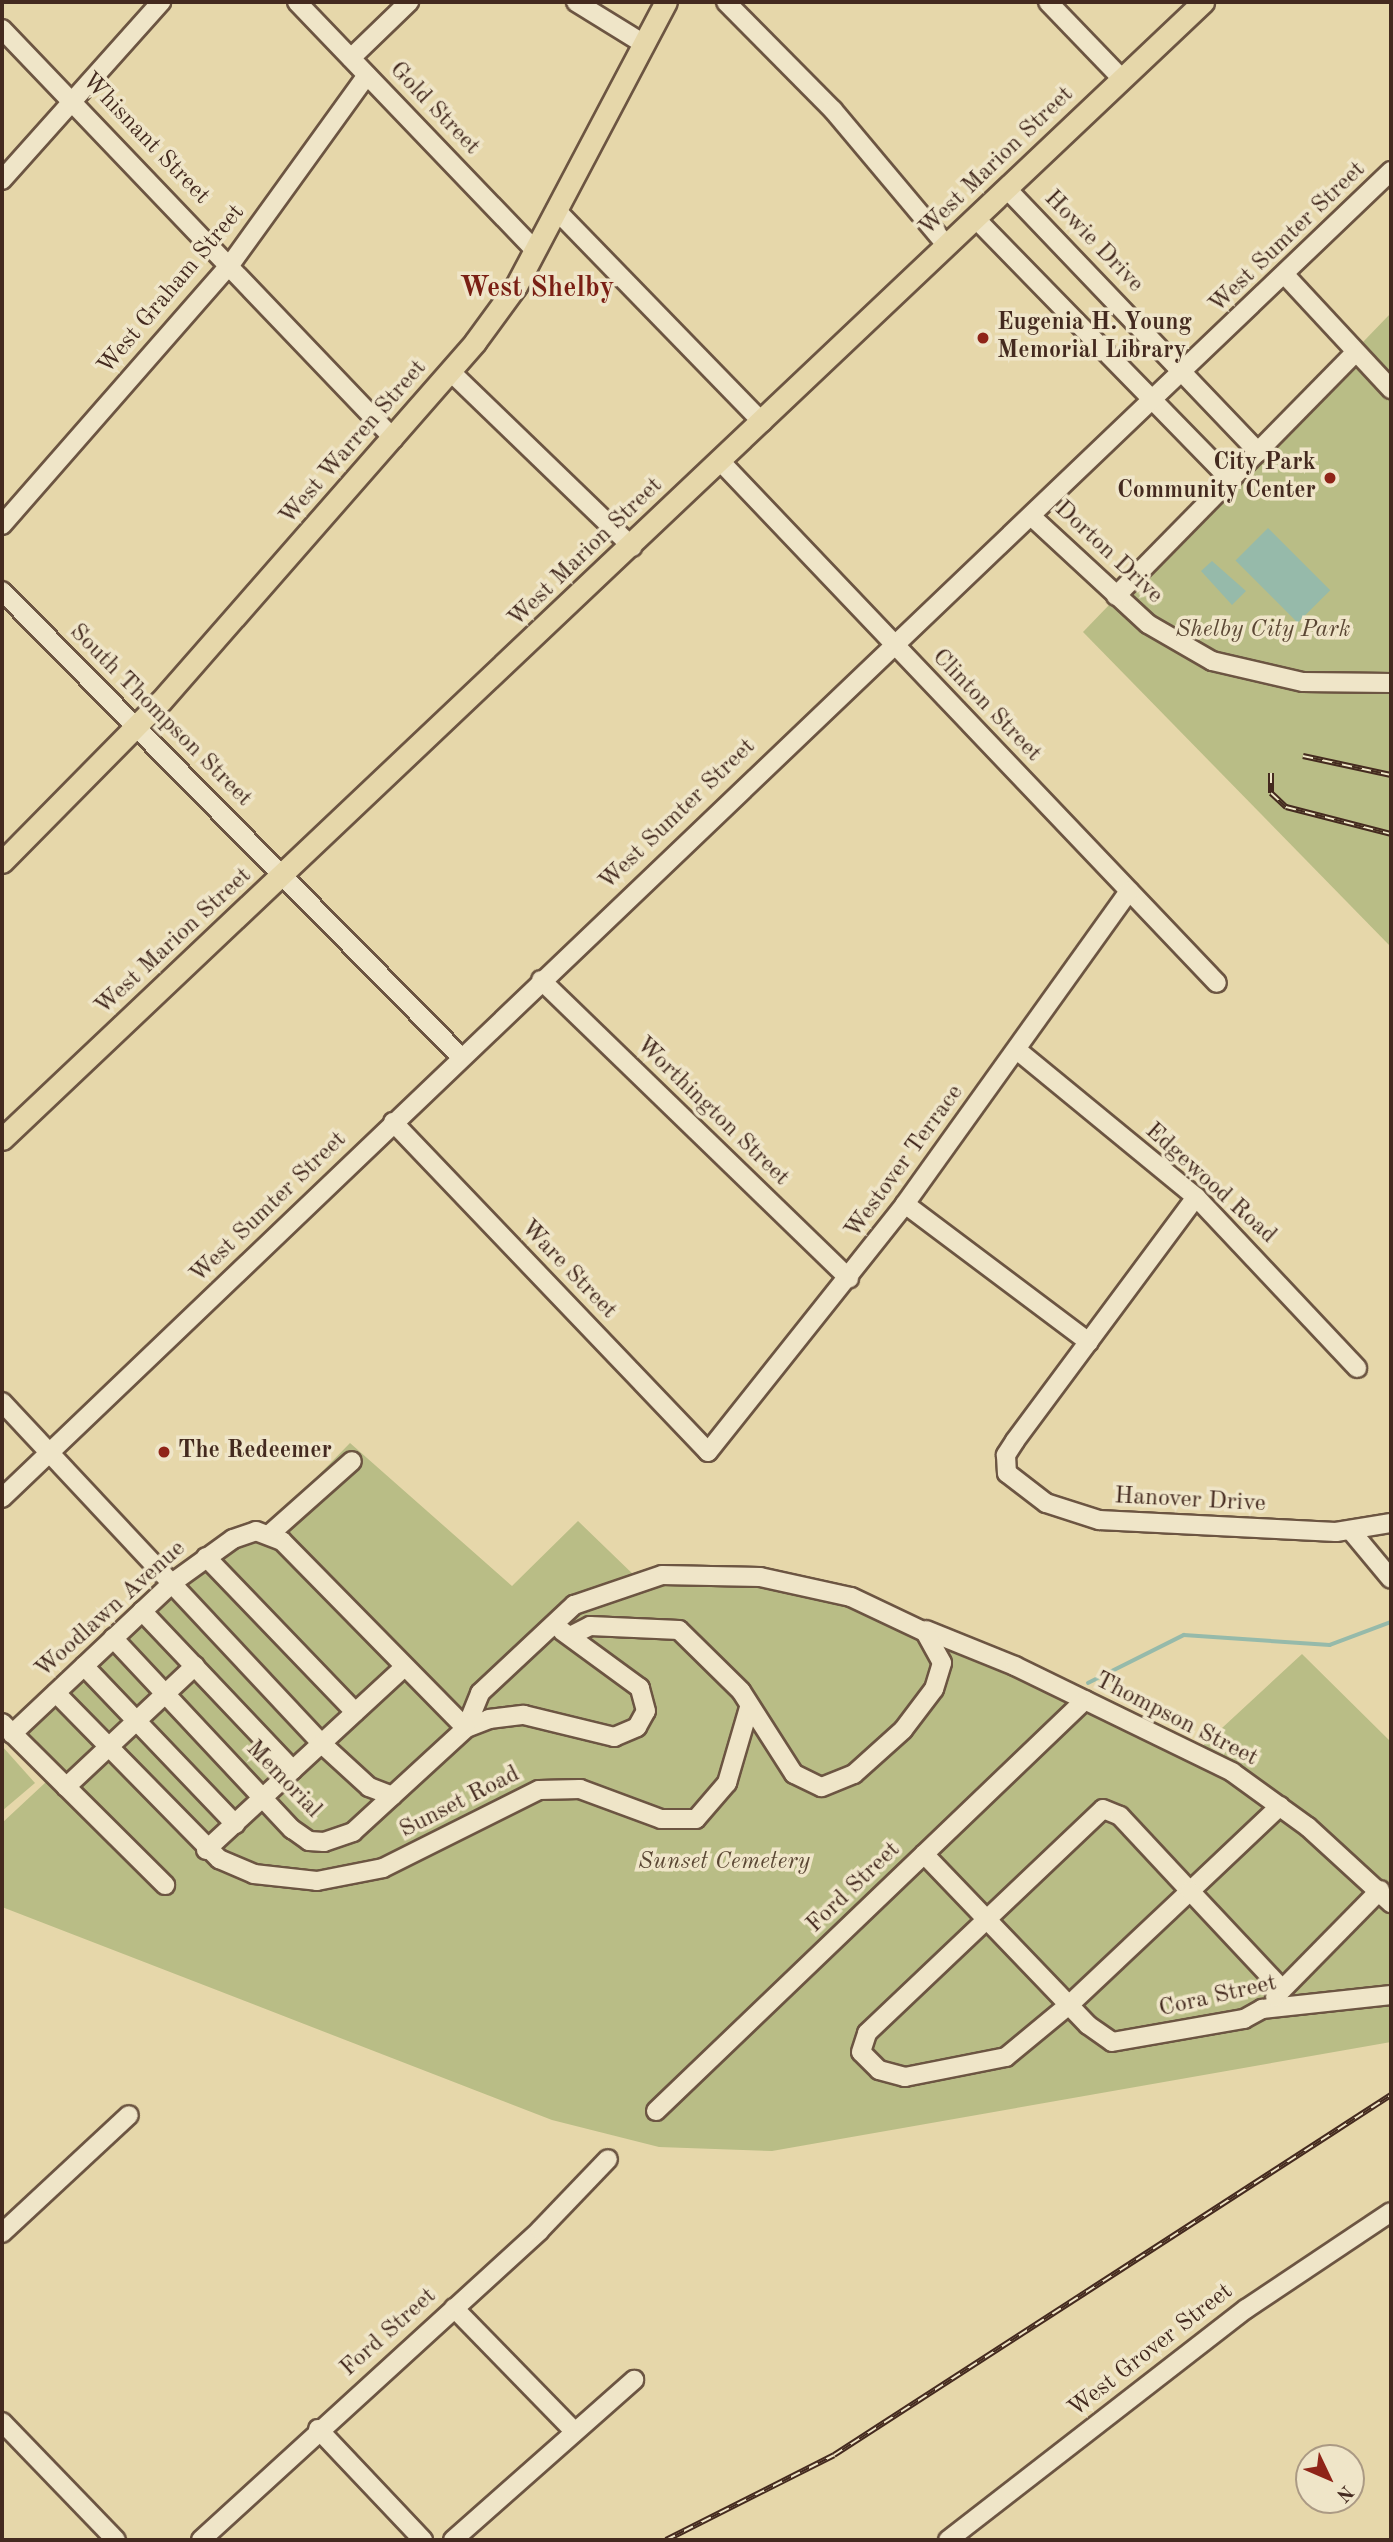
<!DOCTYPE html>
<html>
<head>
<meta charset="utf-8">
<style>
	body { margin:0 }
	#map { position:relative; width:1393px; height:2542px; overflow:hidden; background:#e6d7aa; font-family:"Old Standard TT",serif }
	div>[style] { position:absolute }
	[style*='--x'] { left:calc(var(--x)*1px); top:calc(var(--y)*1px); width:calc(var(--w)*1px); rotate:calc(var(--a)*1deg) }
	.green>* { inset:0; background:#b9bd86 }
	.water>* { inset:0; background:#96baaa; transform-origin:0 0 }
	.stream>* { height:3.5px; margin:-1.75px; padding:0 1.75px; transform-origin:1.75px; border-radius:1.75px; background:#96baaa }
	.roads { filter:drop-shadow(2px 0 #6c5542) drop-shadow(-2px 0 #6c5542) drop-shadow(0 2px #6c5542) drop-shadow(0 -2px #6c5542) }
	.minor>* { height:18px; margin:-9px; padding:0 9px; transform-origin:9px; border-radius:9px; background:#efe5c8 }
	.major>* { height:21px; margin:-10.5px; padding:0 10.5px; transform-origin:10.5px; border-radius:10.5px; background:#e6d7aa }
	.rail>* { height:6px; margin-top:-3px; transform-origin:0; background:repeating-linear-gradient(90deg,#efe5c8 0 10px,#442a1f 0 20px); box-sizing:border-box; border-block:2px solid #442a1f }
	.dots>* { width:19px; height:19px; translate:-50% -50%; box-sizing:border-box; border:4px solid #efe5c8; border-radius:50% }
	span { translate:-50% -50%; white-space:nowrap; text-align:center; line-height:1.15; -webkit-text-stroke:7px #efe5c8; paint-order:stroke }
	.street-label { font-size:24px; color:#442a1f }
	.poi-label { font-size:24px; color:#442a1f; font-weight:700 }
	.left { translate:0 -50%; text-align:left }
	.right { translate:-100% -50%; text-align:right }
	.park-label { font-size:24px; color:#5b4734; font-style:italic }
	.quarter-label { font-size:28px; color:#7a1f14; font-weight:700 }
	.frame { position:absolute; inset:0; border:4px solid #442a1f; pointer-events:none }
	.north { position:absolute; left:1295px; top:2444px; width:70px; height:70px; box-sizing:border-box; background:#efe5c8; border:2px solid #ab9a84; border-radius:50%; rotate:134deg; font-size:19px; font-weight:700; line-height:28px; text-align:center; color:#442a1f }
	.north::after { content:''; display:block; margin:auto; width:24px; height:32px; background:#8f2418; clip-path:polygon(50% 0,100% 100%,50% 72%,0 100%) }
</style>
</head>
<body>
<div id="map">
	<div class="green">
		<div style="clip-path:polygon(1391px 313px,1391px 947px,1083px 632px)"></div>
		<div style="clip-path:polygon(350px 1443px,512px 1586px,578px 1521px,638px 1579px,707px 1574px,851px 1597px,1195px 1753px,1302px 1654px,1391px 1742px,1391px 2042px,772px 2151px,659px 2147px,552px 2120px,2px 1907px,2px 1823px,46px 1782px,5px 1740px,172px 1583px,264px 1531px)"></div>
		<div style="clip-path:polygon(2px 1746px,35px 1783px,2px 1811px)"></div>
	</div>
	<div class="water">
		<div style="left:1268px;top:528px;width:88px;height:46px;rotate:45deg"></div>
		<div style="clip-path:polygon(1212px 561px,1246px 591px,1232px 605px,1201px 571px)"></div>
	</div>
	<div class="stream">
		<div style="--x:1088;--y:1683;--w:107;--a:-26.6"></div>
		<div style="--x:1184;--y:1635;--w:146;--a:3.9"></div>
		<div style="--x:1330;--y:1645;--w:65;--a:-20.7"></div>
	</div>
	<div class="roads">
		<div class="minor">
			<div style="--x:297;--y:2;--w:344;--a:46.2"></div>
			<div style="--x:576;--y:2;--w:80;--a:31.7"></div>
			<div style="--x:726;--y:2;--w:152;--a:45.3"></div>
			<div style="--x:833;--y:110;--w:177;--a:50"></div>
			<div style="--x:1048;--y:2;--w:107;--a:46.1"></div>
			<div style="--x:2;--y:29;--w:567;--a:46.29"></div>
			<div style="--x:351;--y:58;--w:81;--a:-44"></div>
			<div style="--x:2;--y:180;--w:239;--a:-48.2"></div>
			<div style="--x:1007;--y:189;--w:364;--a:46.3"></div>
			<div style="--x:556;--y:210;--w:296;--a:45.8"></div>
			<div style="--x:976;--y:219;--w:365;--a:45.7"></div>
			<div style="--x:1285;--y:275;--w:156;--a:47.1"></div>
			<div style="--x:451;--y:372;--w:252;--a:44"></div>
			<div style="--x:721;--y:462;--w:719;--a:46.41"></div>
			<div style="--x:1031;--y:516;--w:159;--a:42.7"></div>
			<div style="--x:1148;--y:624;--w:74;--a:30"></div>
			<div style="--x:1212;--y:661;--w:93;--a:13"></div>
			<div style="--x:1303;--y:682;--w:88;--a:0.7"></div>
			<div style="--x:2;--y:525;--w:346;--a:-48.8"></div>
			<div style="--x:230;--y:265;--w:234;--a:-54.2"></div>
			<div style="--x:2;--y:591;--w:654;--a:45.43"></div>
			<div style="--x:1116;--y:596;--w:341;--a:-45.5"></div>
			<div style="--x:541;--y:980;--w:429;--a:44.1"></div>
			<div style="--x:1017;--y:1050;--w:232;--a:39.4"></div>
			<div style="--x:1196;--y:1197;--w:235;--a:46.7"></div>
			<div style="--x:393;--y:1122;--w:456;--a:46.3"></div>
			<div style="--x:708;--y:1452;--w:317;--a:-51.5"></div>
			<div style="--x:905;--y:1204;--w:385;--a:-54.4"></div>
			<div style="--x:1196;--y:1197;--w:304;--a:126.6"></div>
			<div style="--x:1015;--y:1441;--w:17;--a:123"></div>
			<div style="--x:1006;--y:1455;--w:18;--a:87"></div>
			<div style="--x:1007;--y:1473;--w:49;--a:37.6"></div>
			<div style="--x:1046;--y:1503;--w:56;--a:17.8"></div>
			<div style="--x:1099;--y:1520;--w:237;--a:2.9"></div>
			<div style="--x:1336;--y:1532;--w:56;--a:-9.3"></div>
			<div style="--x:905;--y:1204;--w:230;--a:36.9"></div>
			<div style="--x:2;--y:1402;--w:467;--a:46.9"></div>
			<div style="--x:321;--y:1743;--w:65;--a:42.5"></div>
			<div style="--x:369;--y:1787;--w:25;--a:21"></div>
			<div style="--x:2;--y:1498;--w:1921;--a:-43.69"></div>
			<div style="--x:1351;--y:1531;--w:62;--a:50.2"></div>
			<div style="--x:271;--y:1533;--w:108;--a:-41.6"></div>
			<div style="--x:206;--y:1557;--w:215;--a:46.1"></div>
			<div style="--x:142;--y:1611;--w:219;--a:46.5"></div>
			<div style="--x:926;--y:1630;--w:96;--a:22"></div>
			<div style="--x:1015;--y:1666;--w:242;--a:26"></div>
			<div style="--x:1232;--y:1772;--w:94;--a:35.9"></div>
			<div style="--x:1308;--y:1827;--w:113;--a:42.5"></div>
			<div style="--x:113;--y:1638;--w:262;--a:46.9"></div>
			<div style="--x:292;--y:1829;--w:21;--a:35"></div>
			<div style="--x:309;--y:1841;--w:15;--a:4"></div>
			<div style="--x:324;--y:1842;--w:31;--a:-19"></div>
			<div style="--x:353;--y:1832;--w:154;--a:-42.6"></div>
			<div style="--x:466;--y:1728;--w:25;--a:-21"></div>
			<div style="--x:489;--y:1719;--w:35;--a:-7"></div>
			<div style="--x:524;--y:1715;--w:93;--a:13.7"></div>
			<div style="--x:614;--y:1737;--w:25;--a:-23"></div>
			<div style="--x:637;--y:1727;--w:18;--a:-61"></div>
			<div style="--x:646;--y:1711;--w:24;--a:-105"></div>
			<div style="--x:640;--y:1688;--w:97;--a:-143.8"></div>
			<div style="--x:84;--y:1666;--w:219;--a:46.3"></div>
			<div style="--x:56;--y:1693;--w:233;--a:45.5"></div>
			<div style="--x:219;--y:1859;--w:38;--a:23"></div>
			<div style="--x:254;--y:1874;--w:63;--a:6.3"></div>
			<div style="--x:317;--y:1881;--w:67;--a:-11.1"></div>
			<div style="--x:383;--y:1868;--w:174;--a:-26.6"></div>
			<div style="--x:539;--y:1790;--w:41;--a:-1.4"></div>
			<div style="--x:580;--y:1789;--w:86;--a:20.3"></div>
			<div style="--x:661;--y:1819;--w:35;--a:0"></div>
			<div style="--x:696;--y:1819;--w:48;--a:-49.3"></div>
			<div style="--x:727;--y:1783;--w:78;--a:-73.7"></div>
			<div style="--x:2;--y:1723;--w:230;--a:44.8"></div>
			<div style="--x:466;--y:1728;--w:38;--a:-68"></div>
			<div style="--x:480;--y:1693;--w:129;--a:-43.1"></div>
			<div style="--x:574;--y:1605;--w:93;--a:-18.8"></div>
			<div style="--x:662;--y:1575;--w:98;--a:1.2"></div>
			<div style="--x:760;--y:1577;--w:93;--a:12.4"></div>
			<div style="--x:851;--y:1597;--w:82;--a:25.3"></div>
			<div style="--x:925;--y:1632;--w:35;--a:61"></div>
			<div style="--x:942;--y:1663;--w:27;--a:107"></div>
			<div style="--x:934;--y:1689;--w:51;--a:127.1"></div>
			<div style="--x:903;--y:1730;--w:66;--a:138.1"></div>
			<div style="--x:854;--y:1774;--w:35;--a:158"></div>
			<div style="--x:821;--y:1787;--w:30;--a:-154"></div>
			<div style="--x:794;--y:1774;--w:98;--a:-122.6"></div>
			<div style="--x:741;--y:1691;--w:87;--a:-135.5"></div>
			<div style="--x:679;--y:1630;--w:89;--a:-177.4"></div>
			<div style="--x:590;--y:1626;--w:20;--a:153"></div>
			<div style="--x:12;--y:1734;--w:220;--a:-43.3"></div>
			<div style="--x:172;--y:1583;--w:75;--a:-35.8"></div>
			<div style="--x:233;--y:1539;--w:24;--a:-19"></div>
			<div style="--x:256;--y:1531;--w:28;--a:21"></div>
			<div style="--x:282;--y:1541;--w:262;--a:45.5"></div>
			<div style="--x:66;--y:1787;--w:177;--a:-43.2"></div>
			<div style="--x:1280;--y:1806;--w:124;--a:136.6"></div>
			<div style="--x:1190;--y:1891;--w:165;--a:136.7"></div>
			<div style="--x:1070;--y:2004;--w:83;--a:140.4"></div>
			<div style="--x:1006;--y:2057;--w:103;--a:168.8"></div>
			<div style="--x:905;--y:2077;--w:27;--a:-165"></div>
			<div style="--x:879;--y:2070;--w:25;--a:-135"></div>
			<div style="--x:861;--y:2052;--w:20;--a:-72"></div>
			<div style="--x:867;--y:2033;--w:325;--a:-43.5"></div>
			<div style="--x:1103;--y:1809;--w:18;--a:22"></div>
			<div style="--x:1120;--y:1816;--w:103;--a:47"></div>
			<div style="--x:1190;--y:1891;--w:134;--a:46.8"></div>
			<div style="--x:206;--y:1850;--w:268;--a:-42.7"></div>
			<div style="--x:924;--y:1854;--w:237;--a:46.2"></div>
			<div style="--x:1088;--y:2025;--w:29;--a:35"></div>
			<div style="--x:1112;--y:2042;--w:134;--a:-9.9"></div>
			<div style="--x:1244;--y:2019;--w:21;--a:-29"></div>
			<div style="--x:1262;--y:2009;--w:130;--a:-6.2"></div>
			<div style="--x:1275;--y:1997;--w:150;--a:-45.5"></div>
			<div style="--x:656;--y:2111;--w:594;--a:-43.77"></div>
			<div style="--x:2;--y:2233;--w:173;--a:-42.9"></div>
			<div style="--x:454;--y:2308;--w:170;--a:45.7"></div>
			<div style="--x:2;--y:2422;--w:164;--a:46"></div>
			<div style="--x:318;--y:2429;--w:153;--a:46.6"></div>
			<div style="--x:201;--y:2540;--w:459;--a:-42.4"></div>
			<div style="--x:540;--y:2230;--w:98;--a:-46.2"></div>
			<div style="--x:453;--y:2540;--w:242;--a:-41.5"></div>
			<div style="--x:948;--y:2540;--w:377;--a:-37.8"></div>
			<div style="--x:1246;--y:2309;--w:174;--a:-33.8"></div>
		</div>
		<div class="major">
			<div style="--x:2;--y:862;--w:226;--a:-45.4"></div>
			<div style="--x:161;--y:701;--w:477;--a:-48.8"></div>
			<div style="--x:475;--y:342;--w:69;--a:-53.8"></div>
			<div style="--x:516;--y:286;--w:321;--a:-62.2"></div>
			<div style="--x:2;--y:1139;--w:1654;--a:-43.43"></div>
		</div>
	</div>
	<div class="rail">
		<div style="--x:1303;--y:756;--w:90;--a:12.2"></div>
		<div style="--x:1271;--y:773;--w:20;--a:90"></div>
		<div style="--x:1271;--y:793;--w:21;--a:43"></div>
		<div style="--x:1286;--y:807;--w:108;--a:14.4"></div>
		<div style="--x:666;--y:2540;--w:188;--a:-26.8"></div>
		<div style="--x:834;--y:2455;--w:663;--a:-32.88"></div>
	</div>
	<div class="dots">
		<div style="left:983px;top:338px;background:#8f2418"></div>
		<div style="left:1330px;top:478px;background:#8f2418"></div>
		<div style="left:164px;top:1452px;background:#8f2418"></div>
	</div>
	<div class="street-label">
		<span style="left:434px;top:109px;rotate:46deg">Gold Street</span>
		<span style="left:145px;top:139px;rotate:46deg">Whisnant Street</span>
		<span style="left:997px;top:162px;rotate:-44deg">West Marion Street</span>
		<span style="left:1288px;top:238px;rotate:-44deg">West Sumter Street</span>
		<span style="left:1093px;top:242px;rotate:46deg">Howie Drive</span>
		<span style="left:172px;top:290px;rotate:-50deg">West Graham Street</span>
		<span style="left:354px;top:443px;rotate:-49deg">West Warren Street</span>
		<span style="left:586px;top:553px;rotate:-44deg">West Marion Street</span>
		<span style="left:1108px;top:553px;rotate:43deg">Dorton Drive</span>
		<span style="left:986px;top:706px;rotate:46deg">Clinton Street</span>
		<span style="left:160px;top:716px;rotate:45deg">South Thompson Street</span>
		<span style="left:678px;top:815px;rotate:-44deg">West Sumter Street</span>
		<span style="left:174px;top:942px;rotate:-43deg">West Marion Street</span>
		<span style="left:712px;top:1112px;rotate:44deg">Worthington Street</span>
		<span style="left:905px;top:1162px;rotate:-54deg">Westover Terrace</span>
		<span style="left:1210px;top:1184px;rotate:42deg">Edgewood Road</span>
		<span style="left:269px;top:1208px;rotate:-44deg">West Sumter Street</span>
		<span style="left:568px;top:1270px;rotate:46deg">Ware Street</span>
		<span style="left:1190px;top:1501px;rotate:3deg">Hanover Drive</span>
		<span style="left:111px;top:1610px;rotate:-42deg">Woodlawn Avenue</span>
		<span style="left:1176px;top:1720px;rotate:27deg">Thompson Street</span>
		<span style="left:283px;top:1780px;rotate:46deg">Memorial</span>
		<span style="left:460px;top:1803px;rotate:-27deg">Sunset Road</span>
		<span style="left:854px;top:1888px;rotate:-44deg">Ford Street</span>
		<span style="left:1218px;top:1997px;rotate:-13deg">Cora Street</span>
		<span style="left:389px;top:2333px;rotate:-42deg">Ford Street</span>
		<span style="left:1151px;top:2351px;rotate:-38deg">West Grover Street</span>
	</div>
	<div class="poi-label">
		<span class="left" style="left:997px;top:338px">Eugenia H. Young<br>Memorial Library</span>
		<span class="right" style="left:1316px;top:478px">City Park<br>Community Center</span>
		<span class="left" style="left:178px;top:1452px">The Redeemer</span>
	</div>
	<div class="park-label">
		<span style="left:1263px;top:631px">Shelby City Park</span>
		<span style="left:724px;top:1863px">Sunset Cemetery</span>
	</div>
	<div class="quarter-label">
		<span style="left:537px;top:289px">West Shelby</span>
	</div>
	<div class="frame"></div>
	<div class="north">N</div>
</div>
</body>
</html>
